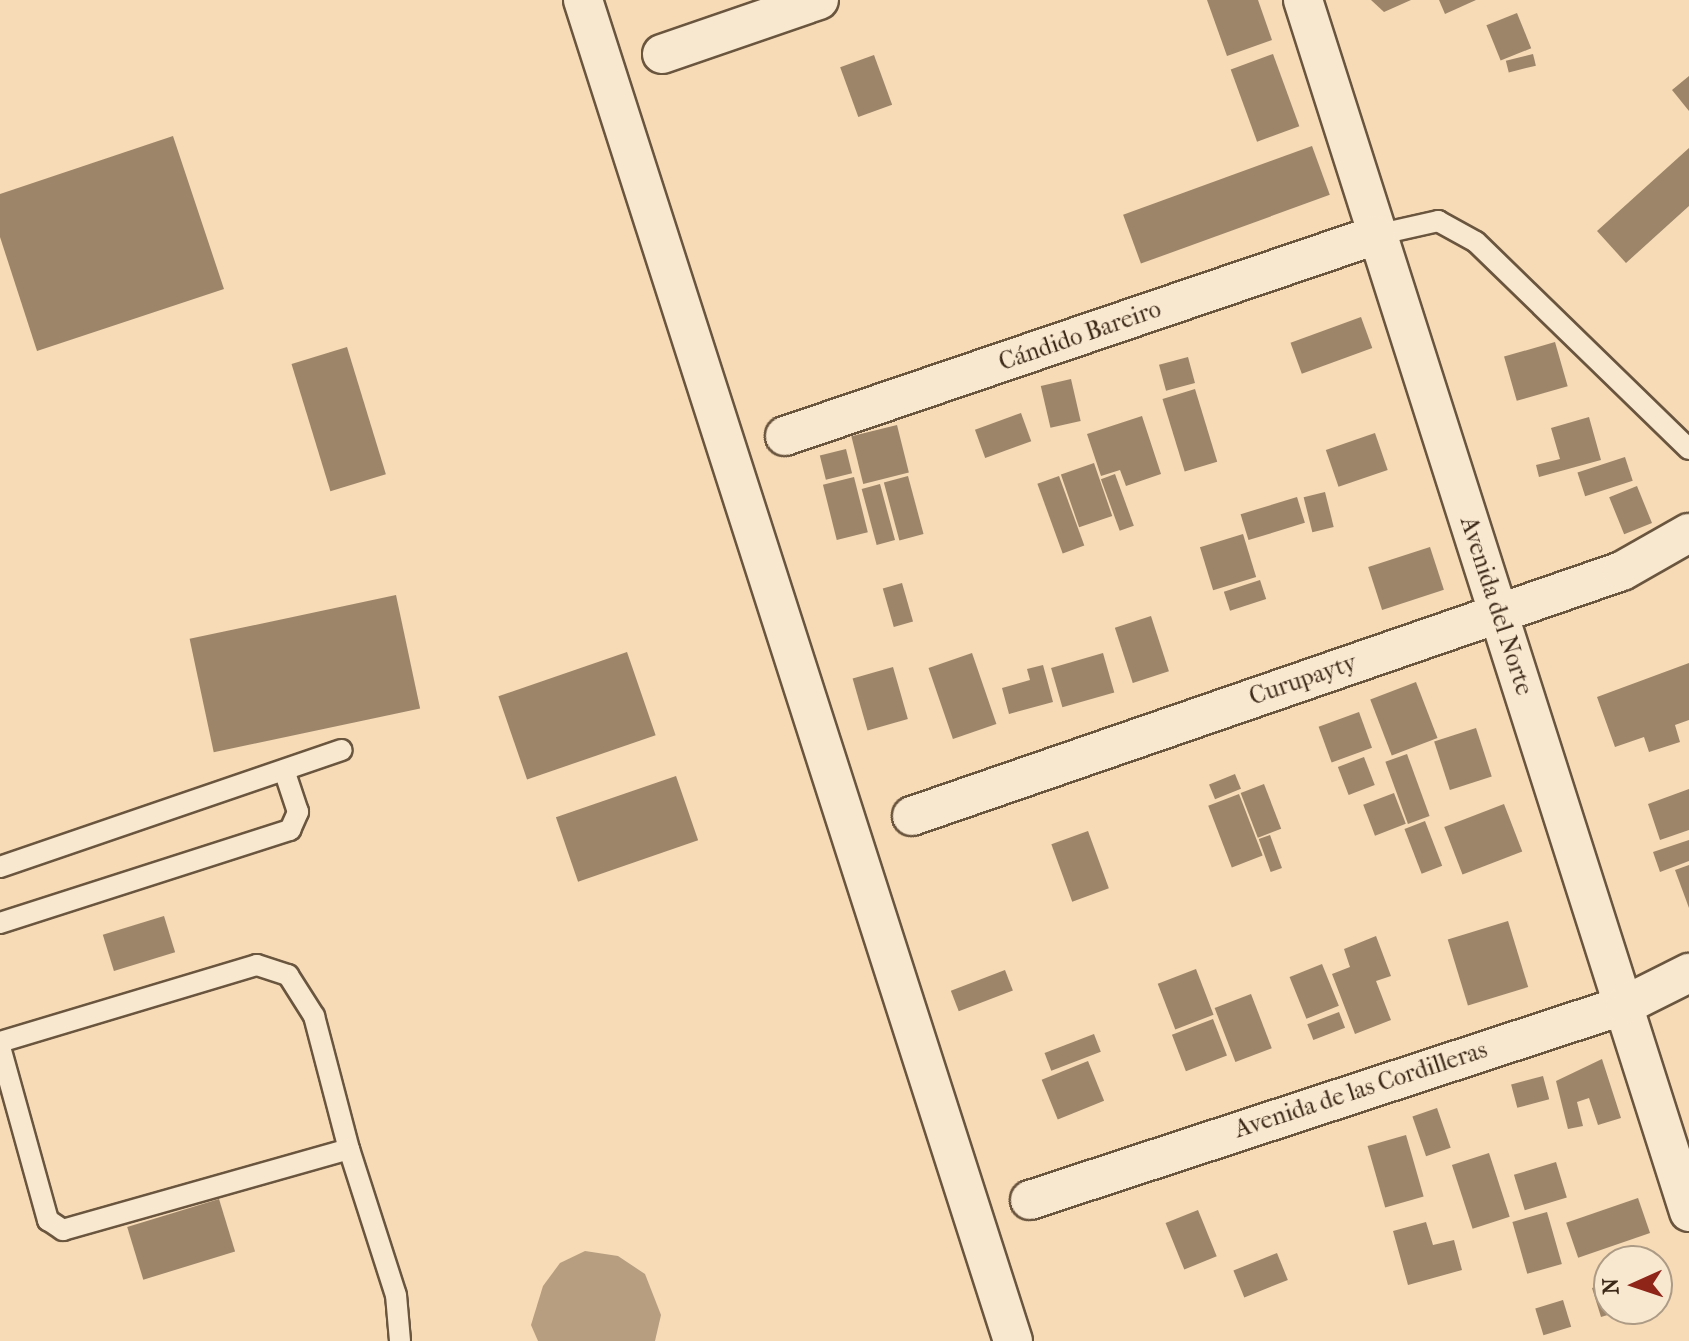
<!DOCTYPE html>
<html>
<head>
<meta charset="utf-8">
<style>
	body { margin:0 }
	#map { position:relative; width:1689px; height:1341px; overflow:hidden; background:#f6dbb6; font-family:"IM FELL French Canon",serif }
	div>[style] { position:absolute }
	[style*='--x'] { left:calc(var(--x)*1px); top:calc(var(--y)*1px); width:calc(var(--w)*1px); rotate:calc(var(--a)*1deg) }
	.water>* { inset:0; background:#b79e80 }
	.building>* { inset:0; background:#9d856a; transform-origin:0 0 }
	.roads { filter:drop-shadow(2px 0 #6a553f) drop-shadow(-2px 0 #6a553f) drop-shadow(0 2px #6a553f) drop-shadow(0 -2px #6a553f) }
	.service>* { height:20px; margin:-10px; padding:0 10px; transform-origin:10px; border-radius:10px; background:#f9e8d0 }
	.minor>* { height:38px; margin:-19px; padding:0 19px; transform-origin:19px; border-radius:19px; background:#f9e8d0 }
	span { translate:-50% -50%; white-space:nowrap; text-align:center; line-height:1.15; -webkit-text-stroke:6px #f9e8d0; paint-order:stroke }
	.street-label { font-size:24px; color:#3c2817 }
	.north { position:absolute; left:1593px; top:1245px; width:80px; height:80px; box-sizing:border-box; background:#f9e8d0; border:2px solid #ad9b86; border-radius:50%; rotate:267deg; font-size:22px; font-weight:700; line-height:32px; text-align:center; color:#3c2817 }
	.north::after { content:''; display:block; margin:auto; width:28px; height:36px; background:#8f2418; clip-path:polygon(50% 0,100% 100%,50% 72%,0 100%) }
</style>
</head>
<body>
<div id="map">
	<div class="water">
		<div style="clip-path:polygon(585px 1251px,618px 1256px,645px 1274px,661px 1315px,655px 1341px,538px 1341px,531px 1325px,543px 1286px,560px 1263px)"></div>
	</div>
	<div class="building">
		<div style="clip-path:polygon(1207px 0,1258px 0,1272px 40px,1227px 56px)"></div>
		<div style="clip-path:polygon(1371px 0,1411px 0,1384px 12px)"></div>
		<div style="clip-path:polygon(1439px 0,1476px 0,1445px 14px)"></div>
		<div style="left:1517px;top:13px;width:38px;height:33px;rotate:68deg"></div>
		<div style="left:1273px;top:54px;width:77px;height:45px;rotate:70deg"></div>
		<div style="left:1533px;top:54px;width:12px;height:28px;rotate:76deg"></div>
		<div style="left:874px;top:55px;width:53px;height:36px;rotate:70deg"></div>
		<div style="clip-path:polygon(1689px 76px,1689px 111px,1672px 90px)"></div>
		<div style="clip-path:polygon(173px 136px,224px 289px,37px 351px,0 237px,0 194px)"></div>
		<div style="left:1312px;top:146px;width:52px;height:201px;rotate:70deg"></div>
		<div style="clip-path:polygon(1689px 148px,1689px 206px,1626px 263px,1597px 231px)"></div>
		<div style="left:1361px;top:317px;width:33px;height:75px;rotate:70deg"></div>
		<div style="left:1555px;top:342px;width:46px;height:53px;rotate:74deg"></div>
		<div style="left:347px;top:347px;width:133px;height:58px;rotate:73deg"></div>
		<div style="left:1188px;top:357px;width:27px;height:30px;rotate:75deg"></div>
		<div style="left:1071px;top:379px;width:43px;height:31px;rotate:77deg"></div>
		<div style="left:1195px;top:389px;width:76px;height:34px;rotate:73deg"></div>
		<div style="left:1021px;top:413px;width:30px;height:49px;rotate:70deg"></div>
		<div style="clip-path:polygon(1142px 416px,1161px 474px,1126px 486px,1120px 470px,1101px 476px,1087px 434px)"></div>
		<div style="clip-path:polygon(1589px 417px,1601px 460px,1539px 477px,1536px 465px,1560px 459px,1551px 428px)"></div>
		<div style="left:897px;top:425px;width:49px;height:47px;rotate:76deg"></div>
		<div style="left:1375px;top:433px;width:39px;height:52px;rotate:71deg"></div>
		<div style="left:846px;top:449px;width:25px;height:27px;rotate:76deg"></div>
		<div style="left:1625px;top:457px;width:25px;height:50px;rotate:72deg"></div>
		<div style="left:1094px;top:463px;width:56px;height:35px;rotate:71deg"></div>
		<div style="left:1115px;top:474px;width:55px;height:15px;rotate:70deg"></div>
		<div style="left:908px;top:476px;width:60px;height:25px;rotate:75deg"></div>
		<div style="left:1059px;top:476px;width:74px;height:23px;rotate:70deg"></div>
		<div style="left:854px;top:477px;width:57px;height:32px;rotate:76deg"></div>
		<div style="left:880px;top:484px;width:58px;height:19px;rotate:75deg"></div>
		<div style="left:1637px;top:486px;width:40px;height:30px;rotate:68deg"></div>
		<div style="left:1325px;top:492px;width:36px;height:22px;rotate:76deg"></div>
		<div style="left:1297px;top:497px;width:27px;height:59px;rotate:73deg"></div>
		<div style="left:1243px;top:534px;width:45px;height:45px;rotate:73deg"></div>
		<div style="left:1430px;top:547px;width:45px;height:65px;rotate:72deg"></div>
		<div style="left:1260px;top:580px;width:20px;height:38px;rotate:72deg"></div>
		<div style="left:902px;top:583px;width:40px;height:20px;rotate:74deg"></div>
		<div style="left:396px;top:595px;width:116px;height:211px;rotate:78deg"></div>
		<div style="left:1151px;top:616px;width:58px;height:38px;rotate:72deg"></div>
		<div style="left:627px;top:652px;width:88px;height:136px;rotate:71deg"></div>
		<div style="left:972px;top:653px;width:75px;height:46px;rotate:71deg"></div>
		<div style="left:1103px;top:653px;width:41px;height:54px;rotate:74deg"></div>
		<div style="clip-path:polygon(1689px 663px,1689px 720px,1675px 725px,1680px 742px,1649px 752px,1644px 737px,1615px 747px,1597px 697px)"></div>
		<div style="clip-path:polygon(1043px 665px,1053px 702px,1009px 714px,1002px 688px,1030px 680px,1027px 669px)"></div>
		<div style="left:893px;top:667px;width:54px;height:42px;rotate:74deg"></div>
		<div style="left:1416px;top:682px;width:60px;height:49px;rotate:69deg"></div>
		<div style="left:1359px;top:712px;width:38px;height:43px;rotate:70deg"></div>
		<div style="left:1476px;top:728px;width:51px;height:44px;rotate:72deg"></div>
		<div style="left:1407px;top:754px;width:66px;height:23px;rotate:70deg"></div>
		<div style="left:1364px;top:757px;width:30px;height:28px;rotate:69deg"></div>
		<div style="left:1235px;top:774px;width:16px;height:28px;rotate:68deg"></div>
		<div style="left:676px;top:776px;width:68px;height:127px;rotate:71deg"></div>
		<div style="left:1264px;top:784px;width:48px;height:25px;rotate:69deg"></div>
		<div style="clip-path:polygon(1689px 789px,1689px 830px,1660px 840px,1648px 804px)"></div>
		<div style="left:1394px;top:793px;width:33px;height:33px;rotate:69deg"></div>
		<div style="left:1239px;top:794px;width:66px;height:33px;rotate:69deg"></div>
		<div style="left:1504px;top:804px;width:51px;height:64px;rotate:69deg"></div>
		<div style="left:1425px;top:821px;width:48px;height:22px;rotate:69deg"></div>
		<div style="left:1088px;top:831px;width:61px;height:39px;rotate:70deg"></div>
		<div style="left:1270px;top:835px;width:35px;height:12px;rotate:70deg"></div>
		<div style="clip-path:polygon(1689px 840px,1689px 861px,1660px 872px,1653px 852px)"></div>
		<div style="clip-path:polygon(1689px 865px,1689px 908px,1675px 870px)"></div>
		<div style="left:164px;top:916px;width:38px;height:64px;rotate:73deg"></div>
		<div style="left:1508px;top:921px;width:69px;height:63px;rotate:73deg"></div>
		<div style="clip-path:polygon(1376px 936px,1391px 976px,1376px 981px,1391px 1020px,1355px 1034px,1332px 974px,1350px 967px,1344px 949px)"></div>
		<div style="left:1322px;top:964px;width:45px;height:35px;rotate:68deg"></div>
		<div style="left:1196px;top:969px;width:49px;height:41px;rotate:69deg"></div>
		<div style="left:1005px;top:970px;width:22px;height:58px;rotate:69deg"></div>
		<div style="left:1251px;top:994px;width:58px;height:39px;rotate:69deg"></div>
		<div style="left:1339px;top:1012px;width:17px;height:34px;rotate:69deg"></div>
		<div style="left:1213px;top:1019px;width:39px;height:44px;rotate:69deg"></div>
		<div style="left:1094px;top:1034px;width:19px;height:53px;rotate:69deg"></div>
		<div style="clip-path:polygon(1602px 1059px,1621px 1118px,1598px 1125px,1589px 1098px,1577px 1102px,1583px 1126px,1568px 1129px,1556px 1081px)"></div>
		<div style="left:1088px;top:1061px;width:43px;height:50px;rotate:68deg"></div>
		<div style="left:1543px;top:1076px;width:24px;height:33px;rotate:75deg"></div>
		<div style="left:1437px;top:1108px;width:42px;height:26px;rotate:71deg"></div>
		<div style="left:1406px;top:1135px;width:64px;height:40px;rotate:74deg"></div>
		<div style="left:1489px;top:1153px;width:67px;height:39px;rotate:72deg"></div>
		<div style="left:1556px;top:1162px;width:37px;height:44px;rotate:73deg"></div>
		<div style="left:1638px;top:1198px;width:37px;height:76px;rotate:71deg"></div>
		<div style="left:219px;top:1199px;width:55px;height:96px;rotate:73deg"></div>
		<div style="left:1198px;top:1210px;width:50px;height:35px;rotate:68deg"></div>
		<div style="left:1547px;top:1212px;width:54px;height:36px;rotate:74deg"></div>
		<div style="clip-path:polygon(1426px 1222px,1433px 1245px,1454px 1240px,1462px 1270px,1408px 1285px,1393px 1231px)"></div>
		<div style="left:1277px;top:1253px;width:29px;height:47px;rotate:68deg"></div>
		<div style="clip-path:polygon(1609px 1282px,1609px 1309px,1624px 1310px,1601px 1317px,1592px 1288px)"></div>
		<div style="left:1563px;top:1300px;width:28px;height:29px;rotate:73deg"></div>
	</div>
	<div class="roads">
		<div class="service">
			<div style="--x:1376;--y:235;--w:64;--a:-12.7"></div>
			<div style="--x:1438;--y:221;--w:43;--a:28.9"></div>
			<div style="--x:1476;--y:242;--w:297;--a:44.2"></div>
			<div style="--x:0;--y:867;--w:361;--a:-18.9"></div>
			<div style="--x:0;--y:923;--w:305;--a:-17.8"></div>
			<div style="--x:290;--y:830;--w:20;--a:-66"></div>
			<div style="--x:298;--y:812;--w:44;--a:-108.4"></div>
			<div style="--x:0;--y:1042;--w:268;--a:-16.7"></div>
			<div style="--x:257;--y:965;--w:33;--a:18"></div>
			<div style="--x:288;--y:975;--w:49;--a:57.6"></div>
			<div style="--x:314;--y:1016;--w:138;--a:75.3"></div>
			<div style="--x:0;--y:1047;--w:180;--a:74.5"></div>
			<div style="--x:48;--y:1220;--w:18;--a:34"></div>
			<div style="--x:63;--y:1230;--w:297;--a:-15.8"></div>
			<div style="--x:349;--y:1149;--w:153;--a:72.2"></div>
			<div style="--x:396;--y:1295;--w:46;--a:85"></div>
		</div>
		<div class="minor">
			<div style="--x:583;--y:0;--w:1408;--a:72.22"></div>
			<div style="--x:1303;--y:0;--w:1272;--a:72.33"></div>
			<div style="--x:662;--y:54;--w:166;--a:-19"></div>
			<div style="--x:785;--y:436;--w:624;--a:-18.78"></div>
			<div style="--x:912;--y:816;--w:751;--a:-19.04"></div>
			<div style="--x:1622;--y:571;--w:77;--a:-29.6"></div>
			<div style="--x:1030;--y:1200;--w:626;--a:-18.15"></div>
			<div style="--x:1625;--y:1005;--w:72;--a:-26.6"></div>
		</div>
	</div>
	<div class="street-label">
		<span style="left:1080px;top:336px;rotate:-19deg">Cándido Bareiro</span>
		<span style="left:1496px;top:606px;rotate:72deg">Avenida del Norte</span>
		<span style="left:1303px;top:680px;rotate:-19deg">Curupayty</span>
		<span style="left:1361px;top:1090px;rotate:-18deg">Avenida de las Cordilleras</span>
	</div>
	<div class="north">N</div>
</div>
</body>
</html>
